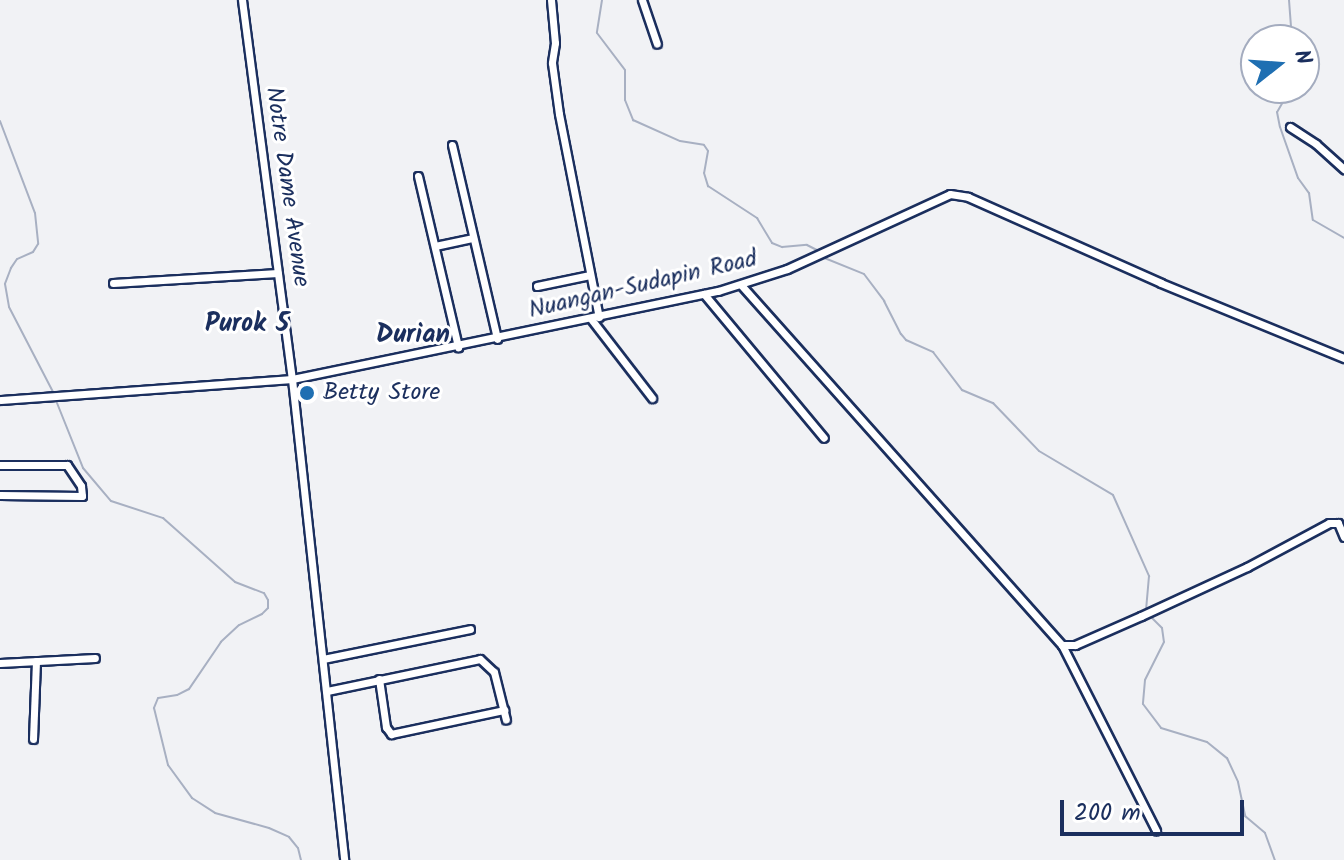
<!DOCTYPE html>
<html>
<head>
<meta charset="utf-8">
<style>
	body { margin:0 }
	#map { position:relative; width:1344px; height:860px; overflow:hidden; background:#f1f2f5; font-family:Kalam,sans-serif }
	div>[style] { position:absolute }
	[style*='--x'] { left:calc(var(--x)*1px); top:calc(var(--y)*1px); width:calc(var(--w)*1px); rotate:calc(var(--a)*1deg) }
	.stream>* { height:2px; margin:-1px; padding:0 1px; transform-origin:1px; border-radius:1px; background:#a8b0c2 }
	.roads { filter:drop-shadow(2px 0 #1b2f5e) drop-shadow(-2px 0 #1b2f5e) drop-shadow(0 2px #1b2f5e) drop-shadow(0 -2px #1b2f5e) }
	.minor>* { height:7px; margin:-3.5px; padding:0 3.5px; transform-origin:3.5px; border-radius:3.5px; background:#fff }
	.dots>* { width:22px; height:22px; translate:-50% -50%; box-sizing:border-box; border:4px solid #fff; border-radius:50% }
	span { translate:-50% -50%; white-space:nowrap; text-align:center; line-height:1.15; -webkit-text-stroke:6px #fff; paint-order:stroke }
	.street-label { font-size:24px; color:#1b2f5e }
	.poi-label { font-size:24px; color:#1b2f5e }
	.left { translate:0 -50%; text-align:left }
	.neighbourhood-label { font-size:26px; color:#1b2f5e; font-weight:700 }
	.north { position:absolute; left:1240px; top:24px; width:80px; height:80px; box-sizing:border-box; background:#fff; border:2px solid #a4acbf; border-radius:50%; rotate:73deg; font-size:22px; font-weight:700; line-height:32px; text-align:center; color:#1b2f5e }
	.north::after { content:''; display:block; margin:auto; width:28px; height:36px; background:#1f6fb2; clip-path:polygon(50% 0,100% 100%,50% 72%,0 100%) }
	.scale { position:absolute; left:1060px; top:800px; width:184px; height:36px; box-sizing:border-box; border:4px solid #1b2f5e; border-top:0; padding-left:10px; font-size:24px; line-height:28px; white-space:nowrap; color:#1b2f5e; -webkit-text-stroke:6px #fff; paint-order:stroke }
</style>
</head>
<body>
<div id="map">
	<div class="stream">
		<div style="--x:602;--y:0;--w:33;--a:99"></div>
		<div style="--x:597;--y:33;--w:46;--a:52.9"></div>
		<div style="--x:625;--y:70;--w:30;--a:90"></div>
		<div style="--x:625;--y:100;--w:22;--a:68"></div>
		<div style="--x:633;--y:120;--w:51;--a:24.1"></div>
		<div style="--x:680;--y:141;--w:24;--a:9"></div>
		<div style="--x:704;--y:145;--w:7;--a:56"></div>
		<div style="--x:708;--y:151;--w:22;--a:100"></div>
		<div style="--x:704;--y:173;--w:14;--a:73"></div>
		<div style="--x:708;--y:186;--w:59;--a:33.1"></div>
		<div style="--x:757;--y:218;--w:29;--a:59"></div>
		<div style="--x:772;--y:243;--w:11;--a:22"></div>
		<div style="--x:782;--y:247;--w:25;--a:-5"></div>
		<div style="--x:807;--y:245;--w:11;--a:27"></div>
		<div style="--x:1289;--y:0;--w:40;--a:85.7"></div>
		<div style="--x:1291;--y:88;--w:28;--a:120"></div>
		<div style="--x:1277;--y:112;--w:15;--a:79"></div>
		<div style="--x:1280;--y:127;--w:54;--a:70.6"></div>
		<div style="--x:1298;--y:178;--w:19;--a:54"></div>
		<div style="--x:1309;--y:193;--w:27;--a:82"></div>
		<div style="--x:1313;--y:220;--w:36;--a:30"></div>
		<div style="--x:0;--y:121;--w:98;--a:69.2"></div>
		<div style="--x:35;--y:213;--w:31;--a:84"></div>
		<div style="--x:38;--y:244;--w:9;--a:122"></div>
		<div style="--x:33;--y:252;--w:17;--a:156"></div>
		<div style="--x:17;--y:259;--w:11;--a:124"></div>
		<div style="--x:11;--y:268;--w:17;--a:111"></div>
		<div style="--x:5;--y:284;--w:23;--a:80"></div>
		<div style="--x:9;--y:307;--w:96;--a:62.6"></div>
		<div style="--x:822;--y:257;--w:45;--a:22"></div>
		<div style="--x:864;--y:274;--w:34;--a:53"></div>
		<div style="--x:884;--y:301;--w:37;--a:63"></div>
		<div style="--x:901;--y:334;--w:8;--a:50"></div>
		<div style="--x:906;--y:340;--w:30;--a:24"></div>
		<div style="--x:933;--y:352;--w:48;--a:52.7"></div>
		<div style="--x:962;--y:390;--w:34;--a:23"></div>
		<div style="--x:993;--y:403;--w:66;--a:46.2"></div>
		<div style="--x:1039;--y:451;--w:86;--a:30.7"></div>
		<div style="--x:1113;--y:495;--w:89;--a:66"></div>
		<div style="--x:1149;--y:576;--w:33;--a:95"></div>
		<div style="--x:57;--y:403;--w:70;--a:68.2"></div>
		<div style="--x:83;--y:468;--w:43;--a:49.7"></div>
		<div style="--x:111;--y:501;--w:55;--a:18.1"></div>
		<div style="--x:163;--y:518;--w:96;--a:41.6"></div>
		<div style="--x:235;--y:582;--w:31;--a:21"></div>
		<div style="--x:264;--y:593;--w:8;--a:60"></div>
		<div style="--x:268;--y:600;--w:8;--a:90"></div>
		<div style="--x:268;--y:608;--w:8;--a:135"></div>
		<div style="--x:262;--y:614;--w:25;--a:154"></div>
		<div style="--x:239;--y:625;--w:25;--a:137"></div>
		<div style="--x:221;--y:642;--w:57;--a:124.2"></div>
		<div style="--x:189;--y:689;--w:13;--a:153"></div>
		<div style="--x:177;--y:695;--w:19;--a:171"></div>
		<div style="--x:158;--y:698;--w:11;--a:112"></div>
		<div style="--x:154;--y:708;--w:59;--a:76.2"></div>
		<div style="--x:168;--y:765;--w:41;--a:54"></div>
		<div style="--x:192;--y:798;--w:27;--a:33"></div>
		<div style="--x:215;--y:813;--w:56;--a:15.5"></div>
		<div style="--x:269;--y:828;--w:22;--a:24"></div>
		<div style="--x:289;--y:837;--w:14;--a:51"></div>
		<div style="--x:298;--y:848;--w:12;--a:76"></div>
		<div style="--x:1150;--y:616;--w:17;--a:45"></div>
		<div style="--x:1162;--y:628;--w:14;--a:82"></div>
		<div style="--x:1164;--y:642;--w:42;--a:116.6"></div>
		<div style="--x:1145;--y:680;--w:24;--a:95"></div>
		<div style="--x:1143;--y:704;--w:30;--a:53"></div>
		<div style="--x:1161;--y:728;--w:48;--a:16.9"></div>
		<div style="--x:1207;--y:742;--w:26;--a:39"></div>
		<div style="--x:1227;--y:758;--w:26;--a:65"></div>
		<div style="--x:1238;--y:782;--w:35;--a:78"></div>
		<div style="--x:1245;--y:816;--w:26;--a:40"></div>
		<div style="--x:1265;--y:833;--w:29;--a:70"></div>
	</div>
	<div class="roads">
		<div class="minor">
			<div style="--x:242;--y:0;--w:382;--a:82.5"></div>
			<div style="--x:292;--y:379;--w:484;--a:83.8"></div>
			<div style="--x:551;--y:0;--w:43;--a:84.7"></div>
			<div style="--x:555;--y:43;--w:20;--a:99"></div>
			<div style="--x:552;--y:63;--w:51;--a:82.2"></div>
			<div style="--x:559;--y:114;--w:207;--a:78.9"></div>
			<div style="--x:642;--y:0;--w:46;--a:71.2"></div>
			<div style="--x:1290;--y:127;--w:31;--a:33"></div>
			<div style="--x:1316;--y:144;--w:38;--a:42"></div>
			<div style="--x:452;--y:145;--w:199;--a:76.9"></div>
			<div style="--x:418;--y:176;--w:176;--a:76.8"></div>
			<div style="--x:435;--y:246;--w:39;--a:-12"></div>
			<div style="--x:113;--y:283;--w:165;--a:-3.5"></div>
			<div style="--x:537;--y:286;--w:54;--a:-11.7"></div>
			<div style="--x:742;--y:286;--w:481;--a:48.3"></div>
			<div style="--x:1062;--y:645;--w:208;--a:63.1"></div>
			<div style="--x:704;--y:294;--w:187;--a:50.2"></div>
			<div style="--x:591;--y:319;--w:100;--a:52.3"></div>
			<div style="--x:0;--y:400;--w:293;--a:-4.1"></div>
			<div style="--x:292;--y:379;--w:435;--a:-11.7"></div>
			<div style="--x:718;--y:291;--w:72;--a:-17.7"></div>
			<div style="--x:787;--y:269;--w:179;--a:-24.7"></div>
			<div style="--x:950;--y:194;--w:18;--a:9"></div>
			<div style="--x:968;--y:197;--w:211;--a:24"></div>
			<div style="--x:1161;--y:283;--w:198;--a:22.3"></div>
			<div style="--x:0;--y:465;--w:67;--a:0"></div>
			<div style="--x:67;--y:465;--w:25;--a:56"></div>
			<div style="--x:81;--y:486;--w:10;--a:84"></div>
			<div style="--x:82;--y:496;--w:82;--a:-179.3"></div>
			<div style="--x:1062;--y:645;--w:13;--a:0"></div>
			<div style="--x:1075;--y:645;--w:72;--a:-23.7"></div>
			<div style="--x:1141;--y:616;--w:117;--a:-24.8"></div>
			<div style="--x:1247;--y:567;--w:93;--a:-28.2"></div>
			<div style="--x:1329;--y:523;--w:9;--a:0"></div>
			<div style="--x:1338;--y:523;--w:15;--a:67"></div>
			<div style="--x:323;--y:659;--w:150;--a:-11.5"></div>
			<div style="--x:0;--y:663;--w:95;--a:-3"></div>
			<div style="--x:379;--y:679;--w:49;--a:81.7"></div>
			<div style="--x:386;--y:727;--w:9;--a:54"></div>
			<div style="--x:391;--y:734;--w:116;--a:-12"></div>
			<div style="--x:327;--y:691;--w:156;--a:-11.8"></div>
			<div style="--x:480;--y:659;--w:19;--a:43"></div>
			<div style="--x:494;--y:672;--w:49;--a:76"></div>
			<div style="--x:33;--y:739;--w:78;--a:-87.8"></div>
		</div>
	</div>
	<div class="dots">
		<div style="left:307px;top:393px;background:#1f6fb2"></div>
	</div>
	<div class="street-label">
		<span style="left:287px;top:187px;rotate:82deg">Notre Dame Avenue</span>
		<span style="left:643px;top:285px;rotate:-13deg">Nuangan-Sudapin Road</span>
	</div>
	<div class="poi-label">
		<span class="left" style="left:323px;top:393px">Betty Store</span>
	</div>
	<div class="neighbourhood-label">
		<span style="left:247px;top:325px">Purok 5</span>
		<span style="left:413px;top:336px">Durian</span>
	</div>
	<div class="north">N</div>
	<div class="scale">200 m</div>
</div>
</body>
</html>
